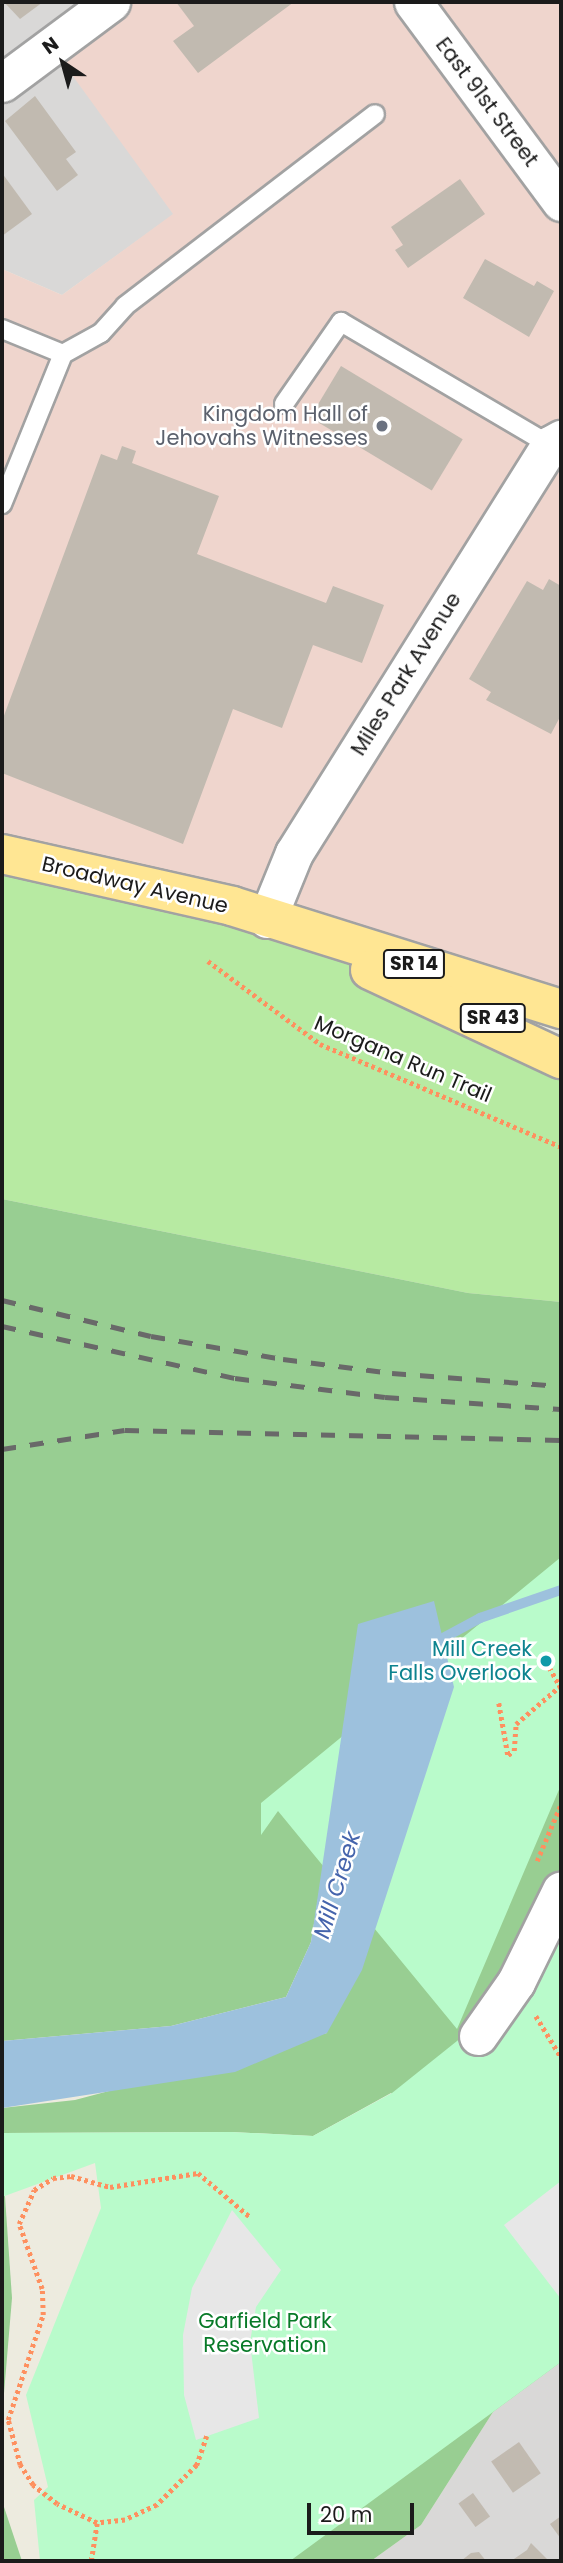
<!DOCTYPE html>
<html>
<head>
<meta charset="utf-8">
<style>
	body { margin:0 }
	#map { position:relative; width:563px; height:2563px; overflow:hidden; background:#edebdf; font-family:Poppins,sans-serif }
	div>[style] { position:absolute }
	[style*='--x'] { left:calc(var(--x)*1px); top:calc(var(--y)*1px); width:calc(var(--w)*1px); rotate:calc(var(--a)*1deg) }
	.residential>* { inset:0; background:#d9d8d7 }
	.commercial>* { inset:0; background:#efd5cd }
	.grass>* { inset:0; background:#b7eaa2 }
	.forest>* { inset:0; background:#98ce92 }
	.park>* { inset:0; background:#b9fbcb }
	.parking>* { inset:0; background:#e7e7e7 }
	.water>* { inset:0; background:#9dc1dd }
	.stream>* { height:10px; margin:-5px; padding:0 5px; transform-origin:5px; border-radius:5px; background:#9dc1dd }
	.building>* { inset:0; background:#c1bab0; transform-origin:0 0 }
	.path>* { height:4.5px; margin-top:-2.25px; transform-origin:0; background:repeating-linear-gradient(90deg,#fe905f 0 3.5px,transparent 0 7px) }
	.roads { filter:drop-shadow(2px 0 #a2a2a2) drop-shadow(-2px 0 #a2a2a2) drop-shadow(0 2px #a2a2a2) drop-shadow(0 -2px #a2a2a2) }
	.lane>* { height:18px; margin:-9px; padding:0 9px; transform-origin:9px; border-radius:9px; background:#fff }
	.street>* { height:37px; margin:-18.5px; padding:0 18.5px; transform-origin:18.5px; border-radius:18.5px; background:#fff }
	.primary>* { height:38px; margin:-19px; padding:0 19px; transform-origin:19px; border-radius:19px; background:#ffe693 }
	.rail>* { height:5px; margin-top:-2.5px; transform-origin:0; background:repeating-linear-gradient(90deg,#696969 0 14px,transparent 0 28px) }
	.dots>* { width:19px; height:19px; translate:-50% -50%; box-sizing:border-box; border:4px solid #fff; border-radius:50% }
	span { translate:-50% -50%; white-space:nowrap; text-align:center; line-height:1.15; -webkit-text-stroke:5px #fff; paint-order:stroke }
	.shield-label span { padding:2px 5px; background:#fff; border:2px solid; border-radius:5px; -webkit-text-stroke-width:0 }
	.shield-label { font-size:19px; color:#1b1b1b; font-weight:700 }
	.street-label { font-size:21px; color:#1b1b1b }
	.worship-label { font-size:21px; color:#5b616d }
	.right { translate:-100% -50%; text-align:right }
	.culture-label { font-size:21px; color:#0d838f }
	.park-label { font-size:21px; color:#087a28 }
	.water-label { font-size:23px; color:#4564ac; font-style:italic }
	.frame { position:absolute; inset:0; border:4px solid #1b1b1b; pointer-events:none }
	.north { position:absolute; left:28px; top:28px; width:70px; height:70px; -webkit-text-stroke:5px #fff; paint-order:stroke; rotate:324deg; font-size:19px; font-weight:700; line-height:28px; text-align:center; color:#1b1b1b }
	.north::after { content:''; display:block; margin:auto; width:24px; height:32px; background:#1b1b1b; clip-path:polygon(50% 0,100% 100%,50% 72%,0 100%) }
	.scale { position:absolute; left:307px; top:2503px; width:107px; height:32px; box-sizing:border-box; border:4px solid #1b1b1b; border-top:0; padding-left:9px; font-size:21px; line-height:24px; white-space:nowrap; color:#1b1b1b; -webkit-text-stroke:5px #fff; paint-order:stroke }
</style>
</head>
<body>
<div id="map">
	<div class="residential">
		<div style="clip-path:polygon(2px 2px,111px 2px,52px 46px,174px 214px,62px 295px,2px 269px)"></div>
		<div style="clip-path:polygon(561px 2362px,561px 2561px,371px 2561px,421px 2525px,493px 2412px)"></div>
	</div>
	<div class="commercial">
		<div style="clip-path:polygon(111px 2px,561px 2px,561px 1009px,2px 854px,2px 269px,62px 295px,173px 214px,51px 46px)"></div>
	</div>
	<div class="grass">
		<div style="clip-path:polygon(2px 854px,232px 906px,561px 1059px,561px 1302px,468px 1293px,2px 1199px)"></div>
	</div>
	<div class="forest">
		<div style="clip-path:polygon(2px 1199px,468px 1293px,561px 1302px,561px 1890px,516px 1982px,401px 2103px,391px 2093px,313px 2136px,231px 2132px,2px 2133px,2px 2108px,75px 2100px,327px 2033px,334px 1800px,311px 1942px,286px 1997px,171px 2026px,2px 2041px)"></div>
		<div style="clip-path:polygon(2px 2153px,12px 2298px,2px 2417px)"></div>
		<div style="clip-path:polygon(561px 2362px,493px 2412px,421px 2525px,371px 2561px,160px 2561px)"></div>
		<div style="clip-path:polygon(2px 2501px,22px 2561px,2px 2561px)"></div>
	</div>
	<div class="park">
		<div style="clip-path:polygon(561px 1557px,561px 1785px,457px 2029px,278px 1811px,261px 1835px,261px 1803px)"></div>
		<div style="clip-path:polygon(561px 1922px,561px 2362px,290px 2561px,40px 2561px,34px 2500px,48px 2487px,26px 2395px,101px 2208px,95px 2163px,2px 2197px,2px 2133px,231px 2132px,313px 2136px,392px 2093px,527px 1985px,533px 1989px)"></div>
	</div>
	<div class="parking">
		<div style="clip-path:polygon(561px 2181px,561px 2299px,504px 2225px)"></div>
		<div style="clip-path:polygon(232px 2210px,281px 2270px,256px 2307px,250px 2342px,259px 2418px,196px 2440px,184px 2395px,183px 2335px,192px 2288px)"></div>
	</div>
	<div class="water">
		<div style="clip-path:polygon(434px 1601px,454px 1687px,362px 1970px,327px 2033px,235px 2072px,2px 2108px,2px 2041px,171px 2026px,286px 1997px,311px 1942px,358px 1624px)"></div>
	</div>
	<div class="stream">
		<div style="--x:432;--y:1644;--w:55;--a:-28.4"></div>
		<div style="--x:480;--y:1618;--w:86;--a:-19.1"></div>
	</div>
	<div class="building">
		<div style="clip-path:polygon(4px 2px,43px 2px,20px 19px)"></div>
		<div style="clip-path:polygon(176px 2px,294px 2px,198px 73px,173px 41px,194px 26px)"></div>
		<div style="clip-path:polygon(35px 96px,76px 152px,66px 159px,78px 175px,57px 191px,5px 121px)"></div>
		<div style="clip-path:polygon(2px 173px,32px 214px,2px 236px)"></div>
		<div style="clip-path:polygon(460px 179px,485px 214px,408px 268px,395px 250px,403px 245px,391px 227px)"></div>
		<div style="clip-path:polygon(485px 259px,534px 286px,537px 281px,554px 291px,529px 337px,463px 298px)"></div>
		<div style="left:341px;top:366px;width:142px;height:60px;rotate:31deg"></div>
		<div style="clip-path:polygon(122px 446px,136px 451px,132px 463px,219px 496px,197px 554px,326px 603px,333px 586px,384px 605px,362px 663px,313px 645px,282px 728px,233px 709px,183px 844px,2px 773px,2px 721px,101px 454px,117px 460px)"></div>
		<div style="clip-path:polygon(549px 579px,561px 586px,561px 715px,551px 734px,486px 700px,491px 692px,469px 679px,527px 581px,543px 590px)"></div>
		<div style="left:519px;top:2442px;width:38px;height:34px;rotate:55deg"></div>
		<div style="left:473px;top:2493px;width:29px;height:18px;rotate:54deg"></div>
		<div style="clip-path:polygon(561px 2516px,561px 2539px,550px 2524px)"></div>
		<div style="clip-path:polygon(531px 2543px,549px 2561px,511px 2561px,527px 2550px)"></div>
		<div style="clip-path:polygon(479px 2552px,486px 2561px,461px 2561px,471px 2553px)"></div>
	</div>
	<div class="path">
		<div style="--x:208;--y:961;--w:139;--a:36.5"></div>
		<div style="--x:320;--y:1044;--w:262;--a:23.1"></div>
		<div style="--x:546;--y:1661;--w:31;--a:61"></div>
		<div style="--x:499;--y:1703;--w:53;--a:80.2"></div>
		<div style="--x:508;--y:1755;--w:7;--a:-34"></div>
		<div style="--x:514;--y:1751;--w:27;--a:-86"></div>
		<div style="--x:516;--y:1724;--w:58;--a:-40.8"></div>
		<div style="--x:537;--y:1861;--w:62;--a:-67.2"></div>
		<div style="--x:536;--y:2016;--w:48;--a:58.6"></div>
		<div style="--x:207;--y:2436;--w:31;--a:109"></div>
		<div style="--x:197;--y:2465;--w:57;--a:135"></div>
		<div style="--x:157;--y:2505;--w:35;--a:155"></div>
		<div style="--x:125;--y:2520;--w:28;--a:174"></div>
		<div style="--x:97;--y:2523;--w:44;--a:-154.6"></div>
		<div style="--x:57;--y:2504;--w:31;--a:-142"></div>
		<div style="--x:33;--y:2485;--w:24;--a:-123"></div>
		<div style="--x:20;--y:2465;--w:47;--a:-104.9"></div>
		<div style="--x:8;--y:2420;--w:111;--a:-71.6"></div>
		<div style="--x:43;--y:2315;--w:26;--a:-92"></div>
		<div style="--x:42;--y:2289;--w:69;--a:-109.5"></div>
		<div style="--x:19;--y:2224;--w:37;--a:-66"></div>
		<div style="--x:34;--y:2190;--w:22;--a:-32"></div>
		<div style="--x:53;--y:2178;--w:18;--a:-6"></div>
		<div style="--x:71;--y:2176;--w:41;--a:15.8"></div>
		<div style="--x:110;--y:2187;--w:89;--a:-9"></div>
		<div style="--x:198;--y:2173;--w:67;--a:40.1"></div>
		<div style="--x:91;--y:2561;--w:38;--a:-81"></div>
	</div>
	<div class="roads">
		<div class="lane">
			<div style="--x:2;--y:329;--w:66;--a:22.3"></div>
			<div style="--x:63;--y:354;--w:162;--a:112.1"></div>
			<div style="--x:63;--y:354;--w:43;--a:-28.9"></div>
			<div style="--x:101;--y:333;--w:36;--a:-48"></div>
			<div style="--x:125;--y:306;--w:315;--a:-37.5"></div>
			<div style="--x:284;--y:404;--w:100;--a:-55.2"></div>
			<div style="--x:341;--y:322;--w:243;--a:30.5"></div>
		</div>
		<div class="street">
			<div style="--x:413;--y:2;--w:249;--a:53.5"></div>
			<div style="--x:2;--y:83;--w:136;--a:-36.6"></div>
			<div style="--x:267;--y:919;--w:71;--a:-67.8"></div>
			<div style="--x:294;--y:853;--w:482;--a:-57.9"></div>
			<div style="--x:550;--y:445;--w:13;--a:-29"></div>
			<div style="--x:478;--y:2036;--w:66;--a:-54.9"></div>
			<div style="--x:516;--y:1982;--w:102;--a:-63.9"></div>
		</div>
		<div class="primary">
			<div style="--x:2;--y:854;--w:236;--a:12.7"></div>
			<div style="--x:232;--y:906;--w:345;--a:17.4"></div>
			<div style="--x:370;--y:970;--w:211;--a:25"></div>
		</div>
	</div>
	<div class="rail">
		<div style="--x:2;--y:1300;--w:153;--a:13.6"></div>
		<div style="--x:151;--y:1336;--w:134;--a:9.9"></div>
		<div style="--x:283;--y:1359;--w:110;--a:7.3"></div>
		<div style="--x:392;--y:1373;--w:169;--a:4.4"></div>
		<div style="--x:2;--y:1326;--w:239;--a:12.6"></div>
		<div style="--x:235;--y:1378;--w:151;--a:7.2"></div>
		<div style="--x:385;--y:1397;--w:176;--a:3.9"></div>
		<div style="--x:2;--y:1449;--w:124;--a:-8.8"></div>
		<div style="--x:125;--y:1430;--w:436;--a:1.3"></div>
	</div>
	<div class="dots">
		<div style="left:382px;top:426px;background:#6b7280"></div>
		<div style="left:546px;top:1661px;background:#0f9aa8"></div>
	</div>
	<div class="shield-label">
		<span style="left:414px;top:964px">SR 14</span>
		<span style="left:493px;top:1018px">SR 43</span>
	</div>
	<div class="street-label">
		<span style="left:487px;top:102px;rotate:53deg">East 91st Street</span>
		<span style="left:406px;top:674px;rotate:-58deg">Miles Park Avenue</span>
		<span style="left:135px;top:885px;rotate:13deg">Broadway Avenue</span>
		<span style="left:403px;top:1059px;rotate:23deg">Morgana Run Trail</span>
	</div>
	<div class="worship-label">
		<span class="right" style="left:368px;top:426px">Kingdom Hall of<br>Jehovahs Witnesses</span>
	</div>
	<div class="culture-label">
		<span class="right" style="left:532px;top:1661px">Mill Creek<br>Falls Overlook</span>
	</div>
	<div class="park-label">
		<span style="left:265px;top:2333px">Garfield Park<br>Reservation</span>
	</div>
	<div class="water-label">
		<span style="left:337px;top:1885px;rotate:-73deg">Mill Creek</span>
	</div>
	<div class="frame"></div>
	<div class="north">N</div>
	<div class="scale">20 m</div>
</div>
</body>
</html>
